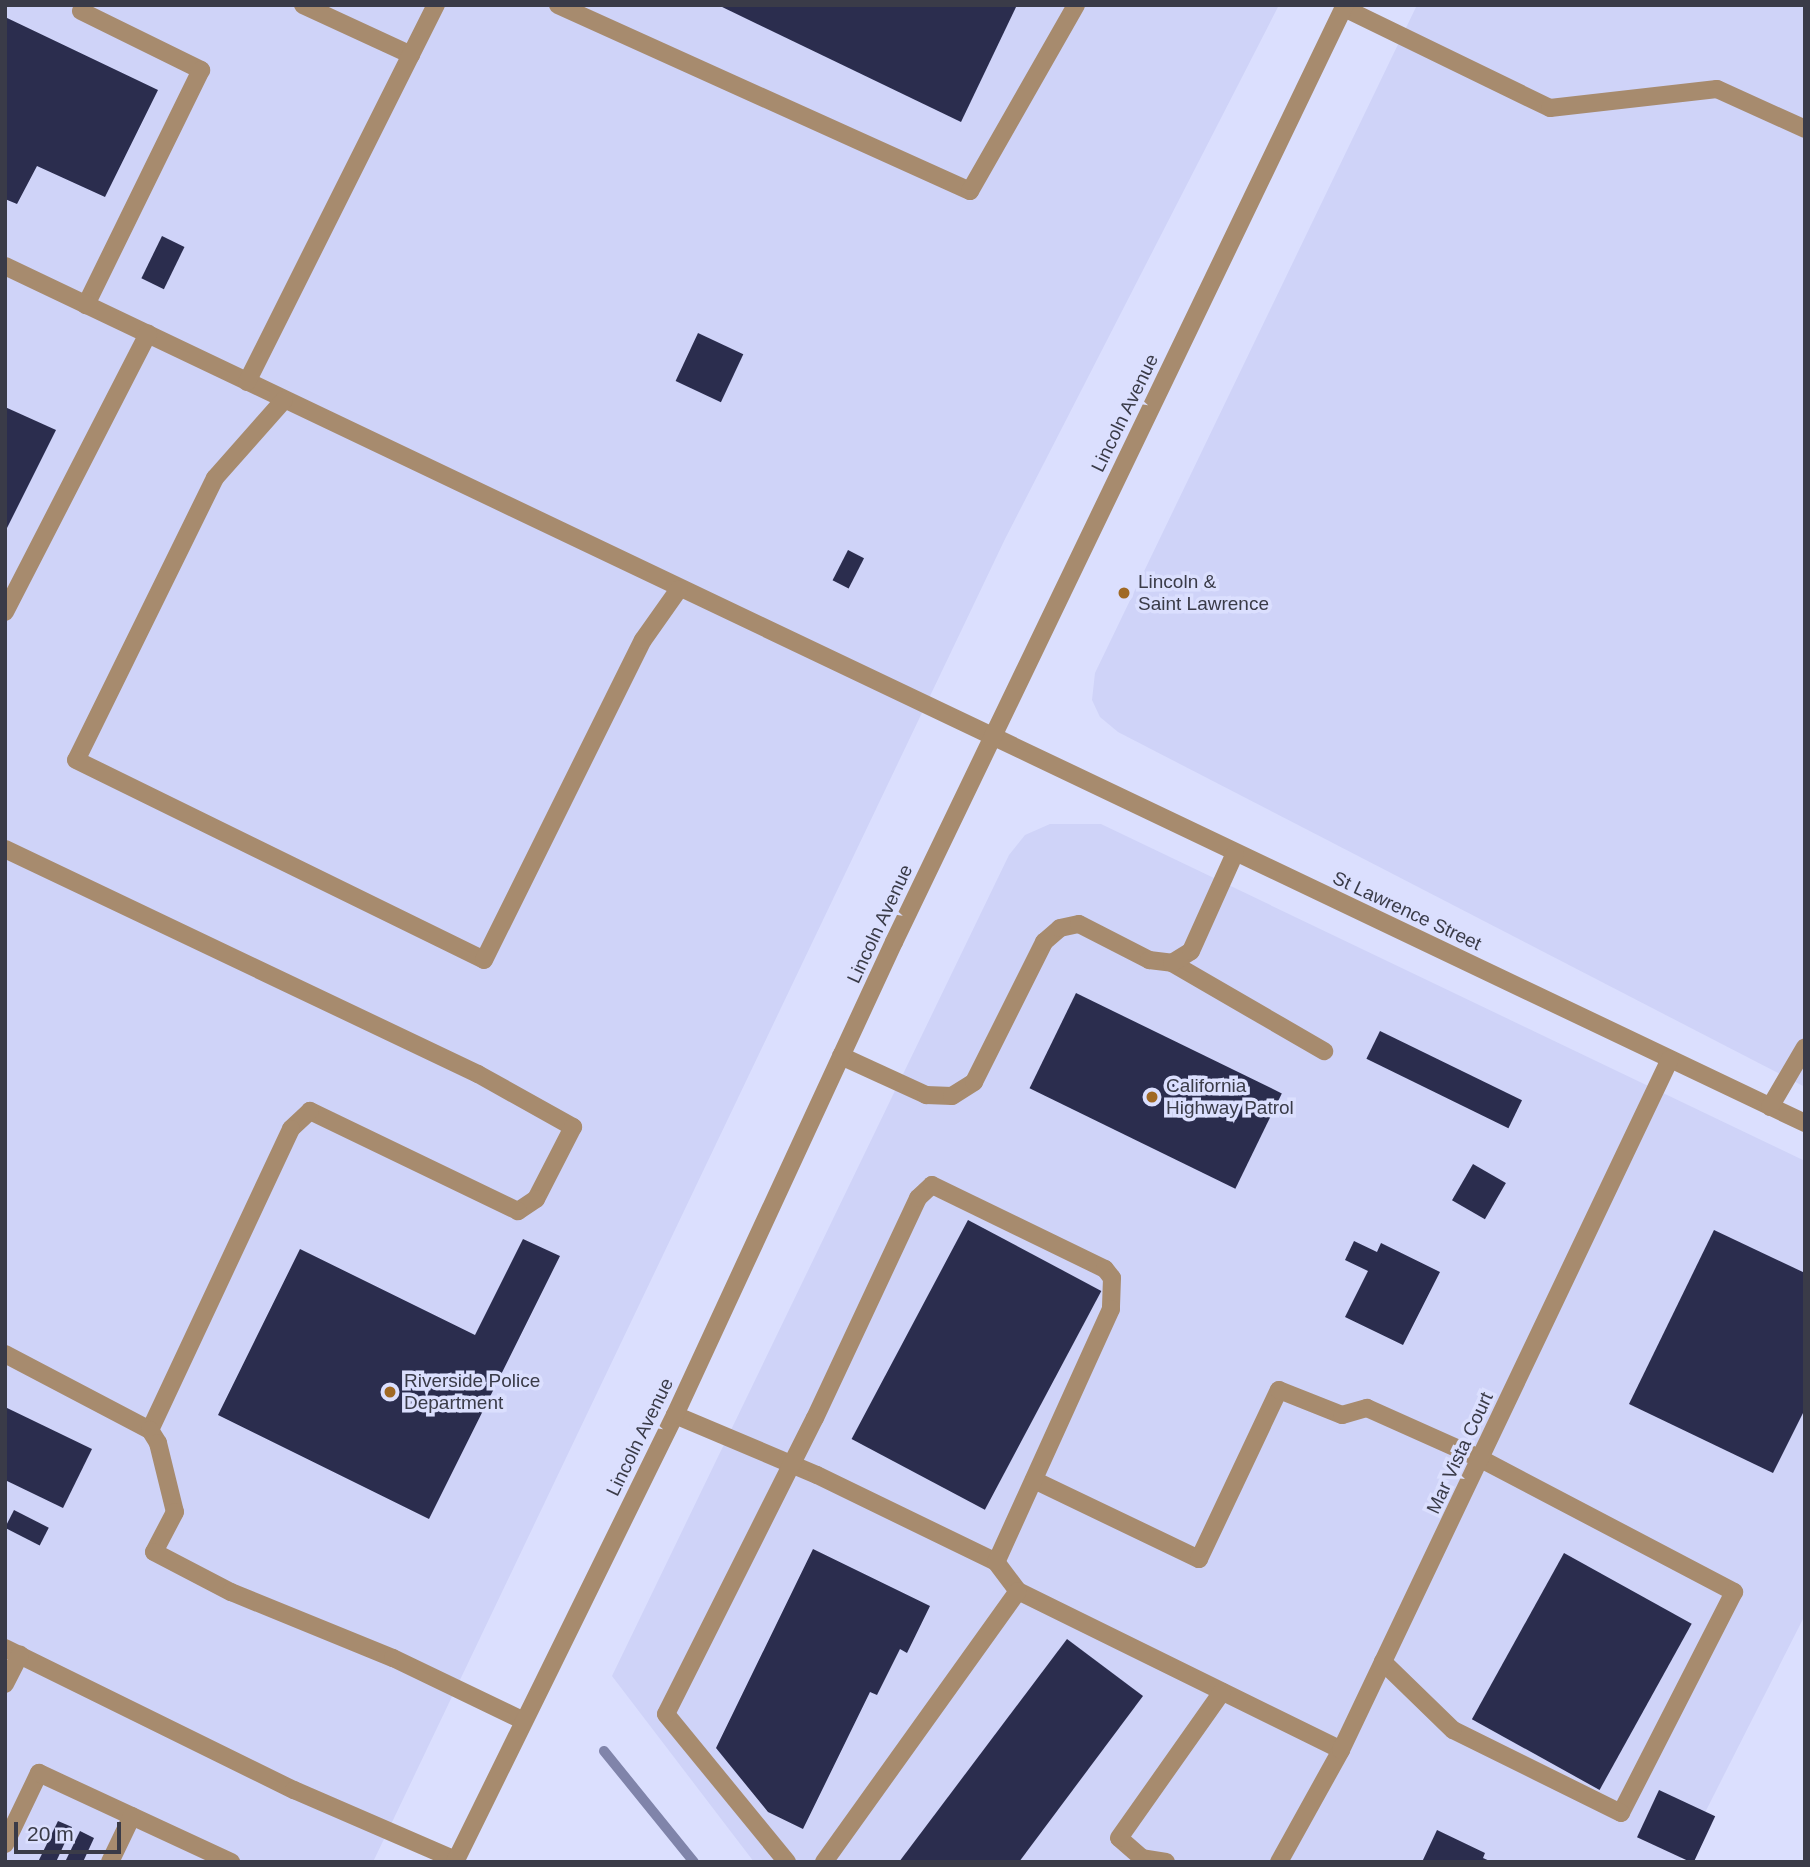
<!DOCTYPE html>
<html>
<head>
<meta charset="utf-8">
<style>
	body { margin:0 }
	#map { position:relative; width:1810px; height:1867px; overflow:hidden; background:#dbdffe; font-family:Arial,sans-serif }
	div>[style] { position:absolute }
	[style*='--x'] { left:calc(var(--x)*1px); top:calc(var(--y)*1px); width:calc(var(--w)*1px); rotate:calc(var(--a)*1deg) }
	.built>* { inset:0; background:#cfd3f8 }
	.stream>* { height:10px; margin:-5px; padding:0 5px; transform-origin:5px; border-radius:5px; background:#8084aa }
	.building>* { inset:0; background:#2b2d4e; transform-origin:0 0 }
	.minor>* { height:18px; margin:-9px; padding:0 9px; transform-origin:9px; border-radius:9px; background:#a78b6e }
	.dots>* { width:19px; height:19px; translate:-50% -50%; box-sizing:border-box; border:4px solid #dbdffe; border-radius:50% }
	span { translate:-50% -50%; white-space:nowrap; text-align:center; line-height:1.15; -webkit-text-stroke:7px #dbdffe; paint-order:stroke }
	.street-label { font-size:19px; color:#3a3b48 }
	.poi-label { font-size:19px; color:#3a3b48 }
	.left { translate:0 -50%; text-align:left }
	.frame { position:absolute; inset:0; border:7px solid #3a3b48; pointer-events:none }
	.scale { position:absolute; left:14px; top:1822px; width:107px; height:32px; box-sizing:border-box; border:4px solid #3a3b48; border-top:0; padding-left:9px; font-size:21px; line-height:24px; white-space:nowrap; color:#3a3b48; -webkit-text-stroke:5px #dbdffe; paint-order:stroke }
</style>
</head>
<body>
<div id="map">
	<div class="built">
		<div style="clip-path:polygon(5px 5px,1279px 5px,1005px 539px,373px 1862px,5px 1862px)"></div>
		<div style="clip-path:polygon(1417px 5px,1805px 5px,1805px 1087px,1118px 732px,1100px 717px,1092px 700px,1095px 673px)"></div>
		<div style="clip-path:polygon(1050px 824px,1101px 824px,1805px 1161px,1805px 1615px,1680px 1862px,754px 1862px,612px 1676px,1009px 855px,1025px 835px)"></div>
	</div>
	<div class="stream">
		<div style="--x:604;--y:1751;--w:143;--a:51"></div>
	</div>
	<div class="building">
		<div style="clip-path:polygon(718px 5px,1017px 5px,961px 122px)"></div>
		<div style="clip-path:polygon(5px 17px,158px 90px,105px 197px,37px 166px,17px 204px,5px 199px)"></div>
		<div style="left:162px;top:236px;width:25px;height:47px;rotate:26deg"></div>
		<div style="left:698px;top:333px;width:50px;height:53px;rotate:25deg"></div>
		<div style="clip-path:polygon(5px 407px,56px 430px,5px 532px)"></div>
		<div style="left:848px;top:550px;width:18px;height:34px;rotate:27deg"></div>
		<div style="left:1076px;top:993px;width:229px;height:106px;rotate:26deg"></div>
		<div style="left:1380px;top:1031px;width:158px;height:31px;rotate:26deg"></div>
		<div style="left:1473px;top:1164px;width:38px;height:42px;rotate:30deg"></div>
		<div style="left:968px;top:1220px;width:151px;height:248px;rotate:28deg"></div>
		<div style="clip-path:polygon(1714px 1230px,1805px 1273px,1805px 1409px,1773px 1473px,1629px 1404px)"></div>
		<div style="clip-path:polygon(523px 1239px,560px 1256px,429px 1519px,218px 1415px,300px 1249px,475px 1335px)"></div>
		<div style="clip-path:polygon(1354px 1241px,1377px 1252px,1381px 1243px,1440px 1272px,1403px 1345px,1345px 1317px,1368px 1271px,1345px 1260px)"></div>
		<div style="clip-path:polygon(5px 1407px,92px 1449px,63px 1508px,5px 1480px)"></div>
		<div style="left:14px;top:1510px;width:39px;height:20px;rotate:27deg"></div>
		<div style="clip-path:polygon(813px 1549px,930px 1606px,907px 1653px,900px 1649px,877px 1695px,870px 1692px,803px 1829px,768px 1812px,716px 1748px)"></div>
		<div style="left:1564px;top:1553px;width:146px;height:190px;rotate:29deg"></div>
		<div style="clip-path:polygon(1067px 1639px,1143px 1696px,1019px 1862px,899px 1862px)"></div>
		<div style="left:1659px;top:1790px;width:62px;height:52px;rotate:25deg"></div>
		<div style="clip-path:polygon(58px 1821px,72px 1827px,56px 1862px,38px 1862px)"></div>
		<div style="clip-path:polygon(1437px 1830px,1485px 1853px,1483px 1858px,1492px 1862px,1422px 1862px)"></div>
		<div style="clip-path:polygon(80px 1831px,94px 1838px,83px 1862px,65px 1862px)"></div>
	</div>
	<div class="minor">
		<div style="--x:303;--y:5;--w:119;--a:24.8"></div>
		<div style="--x:558;--y:5;--w:452;--a:24.3"></div>
		<div style="--x:970;--y:191;--w:214;--a:-60.3"></div>
		<div style="--x:1344;--y:8;--w:229;--a:25.9"></div>
		<div style="--x:1550;--y:108;--w:168;--a:-6.5"></div>
		<div style="--x:1717;--y:89;--w:97;--a:24.4"></div>
		<div style="--x:81;--y:11;--w:134;--a:26.2"></div>
		<div style="--x:201;--y:70;--w:262;--a:116.1"></div>
		<div style="--x:5;--y:266;--w:1994;--a:25.46"></div>
		<div style="--x:247;--y:382;--w:422;--a:-63.4"></div>
		<div style="--x:284;--y:400;--w:104;--a:131.5"></div>
		<div style="--x:215;--y:478;--w:314;--a:116.2"></div>
		<div style="--x:76;--y:760;--w:454;--a:26.1"></div>
		<div style="--x:484;--y:960;--w:357;--a:-63.6"></div>
		<div style="--x:643;--y:640;--w:62;--a:-54.8"></div>
		<div style="--x:5;--y:612;--w:313;--a:-62.8"></div>
		<div style="--x:5;--y:849;--w:524;--a:25.44"></div>
		<div style="--x:478;--y:1074;--w:109;--a:29.2"></div>
		<div style="--x:573;--y:1127;--w:81;--a:117.2"></div>
		<div style="--x:536;--y:1199;--w:22;--a:146"></div>
		<div style="--x:518;--y:1211;--w:231;--a:-154.3"></div>
		<div style="--x:310;--y:1111;--w:26;--a:137"></div>
		<div style="--x:291;--y:1129;--w:332;--a:115.1"></div>
		<div style="--x:1172;--y:963;--w:176;--a:30.1"></div>
		<div style="--x:841;--y:1056;--w:94;--a:24.6"></div>
		<div style="--x:926;--y:1095;--w:26;--a:2"></div>
		<div style="--x:952;--y:1096;--w:26;--a:-32"></div>
		<div style="--x:974;--y:1082;--w:157;--a:-63.4"></div>
		<div style="--x:1044;--y:942;--w:21;--a:-41"></div>
		<div style="--x:1060;--y:928;--w:19;--a:-12"></div>
		<div style="--x:1079;--y:924;--w:79;--a:27.2"></div>
		<div style="--x:1149;--y:960;--w:23;--a:7"></div>
		<div style="--x:1172;--y:963;--w:22;--a:-32"></div>
		<div style="--x:1191;--y:951;--w:107;--a:-65.8"></div>
		<div style="--x:1770;--y:1107;--w:69;--a:-59.7"></div>
		<div style="--x:5;--y:1354;--w:164;--a:27.7"></div>
		<div style="--x:150;--y:1430;--w:15;--a:58"></div>
		<div style="--x:158;--y:1443;--w:71;--a:76.2"></div>
		<div style="--x:175;--y:1512;--w:45;--a:117.7"></div>
		<div style="--x:154;--y:1552;--w:87;--a:27.5"></div>
		<div style="--x:231;--y:1592;--w:175;--a:22.2"></div>
		<div style="--x:393;--y:1658;--w:145;--a:25.7"></div>
		<div style="--x:675;--y:1415;--w:154;--a:22.9"></div>
		<div style="--x:817;--y:1475;--w:199;--a:25.9"></div>
		<div style="--x:996;--y:1562;--w:36;--a:53"></div>
		<div style="--x:1018;--y:1591;--w:360;--a:26.2"></div>
		<div style="--x:1034;--y:1480;--w:183;--a:25.6"></div>
		<div style="--x:1199;--y:1559;--w:187;--a:-64.7"></div>
		<div style="--x:1279;--y:1390;--w:68;--a:21.6"></div>
		<div style="--x:1342;--y:1415;--w:26;--a:-16"></div>
		<div style="--x:1367;--y:1408;--w:125;--a:24.1"></div>
		<div style="--x:1481;--y:1459;--w:286;--a:27.7"></div>
		<div style="--x:1734;--y:1592;--w:248;--a:117.1"></div>
		<div style="--x:1621;--y:1813;--w:187;--a:-153.7"></div>
		<div style="--x:1453;--y:1730;--w:98;--a:-135.8"></div>
		<div style="--x:5;--y:1648;--w:322;--a:26.2"></div>
		<div style="--x:294;--y:1790;--w:176;--a:23.4"></div>
		<div style="--x:5;--y:1684;--w:33;--a:-63"></div>
		<div style="--x:5;--y:1844;--w:79;--a:-64.4"></div>
		<div style="--x:39;--y:1773;--w:212;--a:24.9"></div>
		<div style="--x:110;--y:1862;--w:51;--a:-64.4"></div>
		<div style="--x:455;--y:1862;--w:498;--a:-63.8"></div>
		<div style="--x:675;--y:1415;--w:521;--a:-65.16"></div>
		<div style="--x:894;--y:942;--w:1040;--a:-64.3"></div>
		<div style="--x:787;--y:1862;--w:191;--a:-129.3"></div>
		<div style="--x:666;--y:1714;--w:331;--a:-63.3"></div>
		<div style="--x:815;--y:1418;--w:243;--a:-64.9"></div>
		<div style="--x:918;--y:1198;--w:19;--a:-43"></div>
		<div style="--x:932;--y:1185;--w:192;--a:25.9"></div>
		<div style="--x:1105;--y:1269;--w:11;--a:52"></div>
		<div style="--x:1112;--y:1278;--w:31;--a:92"></div>
		<div style="--x:1111;--y:1309;--w:278;--a:114.4"></div>
		<div style="--x:824;--y:1862;--w:333;--a:-54.4"></div>
		<div style="--x:1166;--y:1862;--w:24;--a:-171"></div>
		<div style="--x:1142;--y:1858;--w:30;--a:-139"></div>
		<div style="--x:1119;--y:1838;--w:179;--a:-54.8"></div>
		<div style="--x:1279;--y:1862;--w:128;--a:-61"></div>
		<div style="--x:1341;--y:1750;--w:765;--a:-64.54"></div>
	</div>
	<div class="dots">
		<div style="left:1124px;top:593px;background:#a06924"></div>
		<div style="left:1152px;top:1097px;background:#a06924"></div>
		<div style="left:390px;top:1392px;background:#a06924"></div>
	</div>
	<div class="street-label">
		<span style="left:1125px;top:413px;rotate:-64deg">Lincoln Avenue</span>
		<span style="left:1407px;top:911px;rotate:25deg">St Lawrence Street</span>
		<span style="left:880px;top:924px;rotate:-65deg">Lincoln Avenue</span>
		<span style="left:640px;top:1437px;rotate:-64deg">Lincoln Avenue</span>
		<span style="left:1460px;top:1453px;rotate:-65deg">Mar Vista Court</span>
	</div>
	<div class="poi-label">
		<span class="left" style="left:1138px;top:593px">Lincoln &amp;<br>Saint Lawrence</span>
		<span class="left" style="left:1166px;top:1097px">California<br>Highway Patrol</span>
		<span class="left" style="left:404px;top:1392px">Riverside Police<br>Department</span>
	</div>
	<div class="frame"></div>
	<div class="scale">20 m</div>
</div>
</body>
</html>
